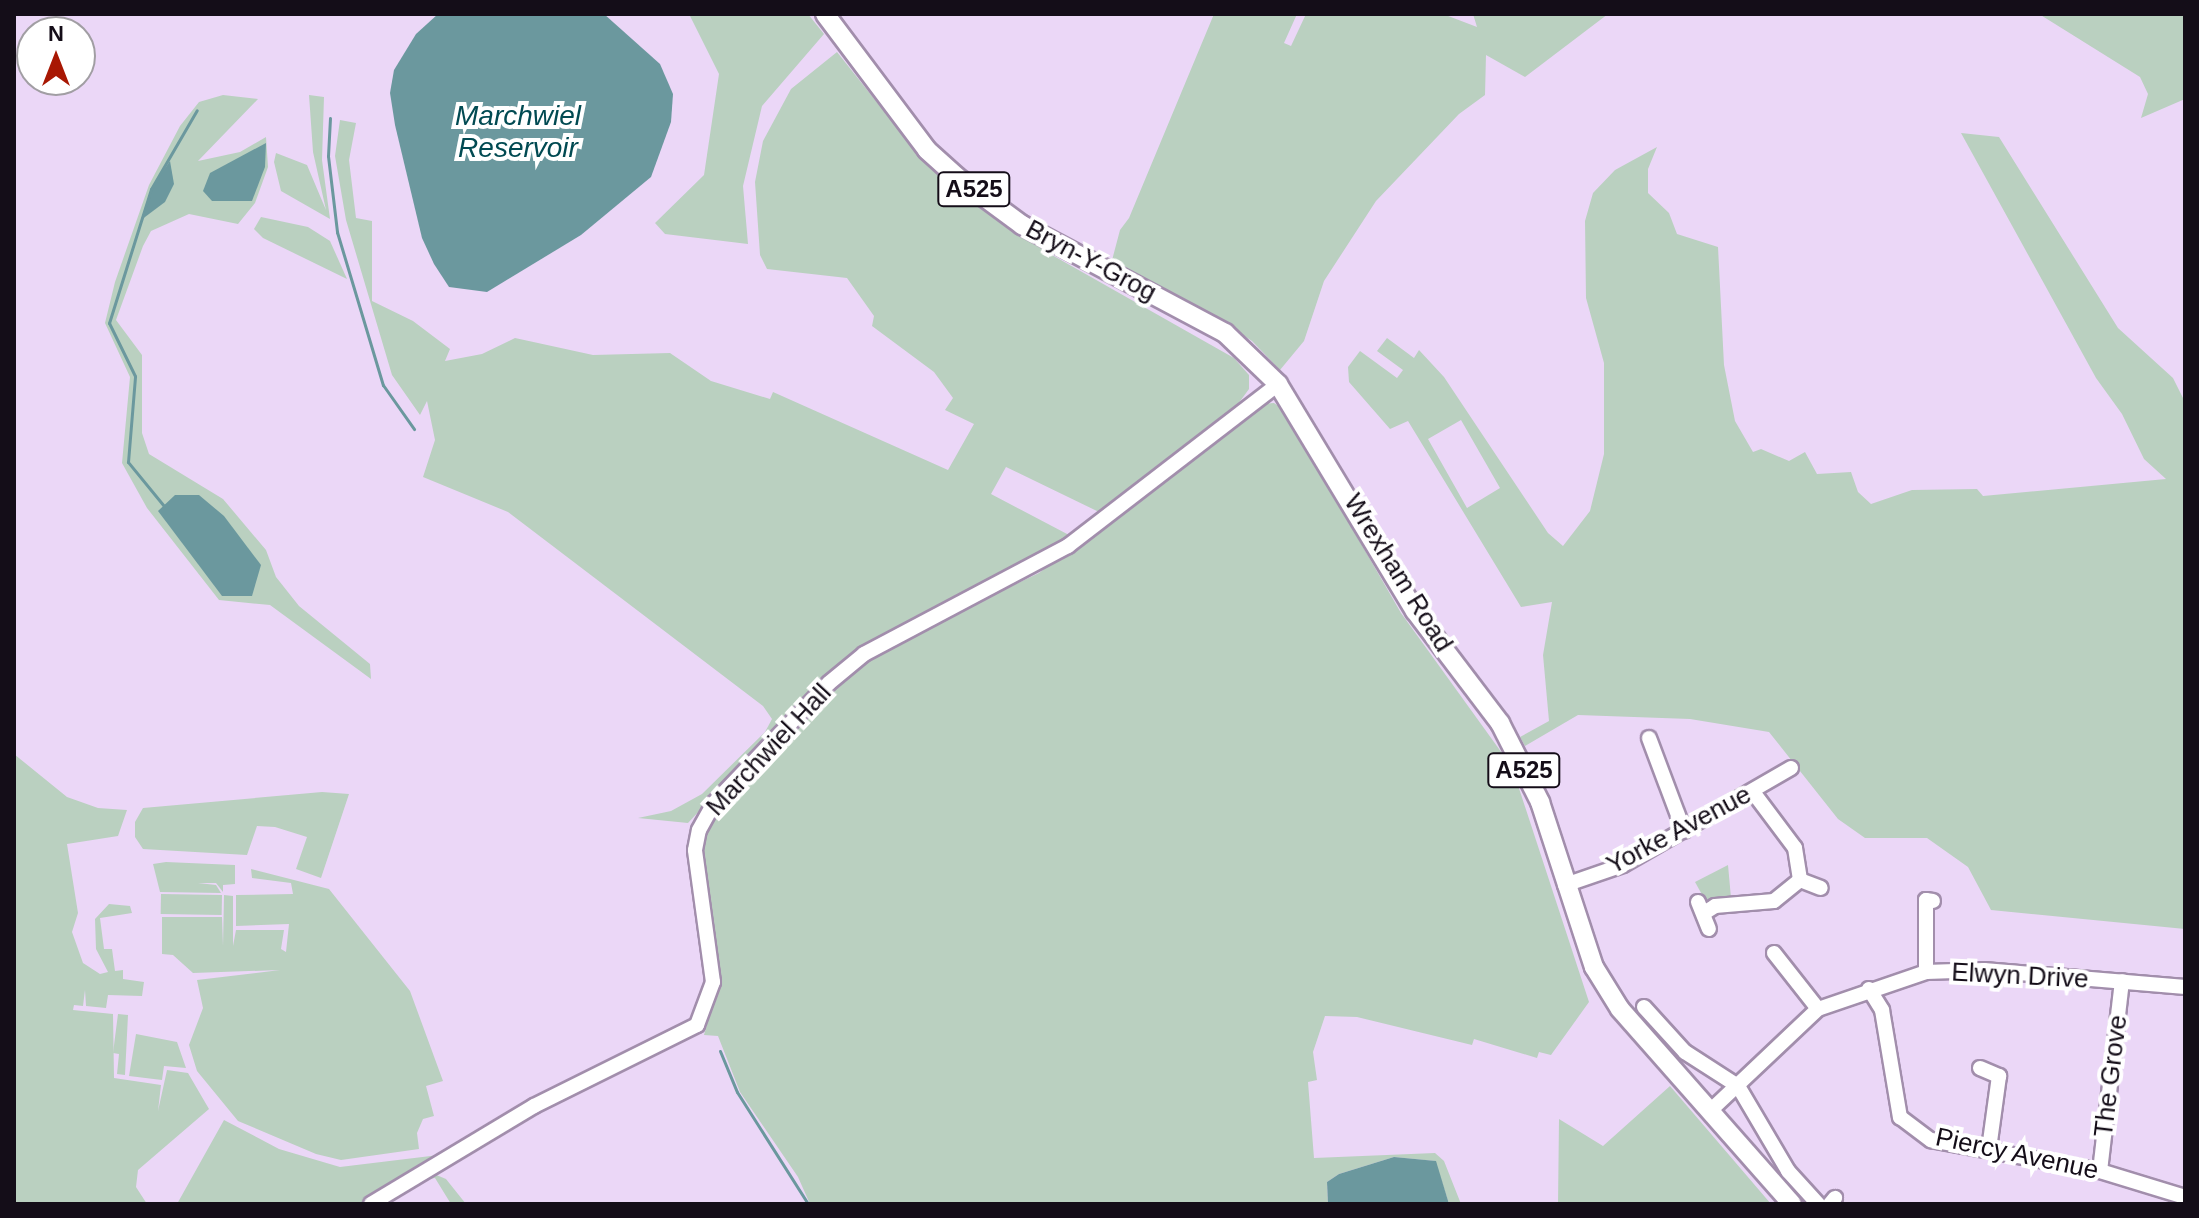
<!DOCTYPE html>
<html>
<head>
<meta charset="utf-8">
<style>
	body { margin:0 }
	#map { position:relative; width:2199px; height:1218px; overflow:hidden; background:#ebd7f7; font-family:Arial,sans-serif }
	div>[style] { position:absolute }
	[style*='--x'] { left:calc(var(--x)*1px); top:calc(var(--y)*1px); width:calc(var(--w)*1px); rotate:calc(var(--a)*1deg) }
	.green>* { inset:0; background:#bad0c0; transform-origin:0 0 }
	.water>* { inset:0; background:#6b989e }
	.stream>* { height:3px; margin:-1.5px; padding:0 1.5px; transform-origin:1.5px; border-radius:1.5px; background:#6b989e }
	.roads { filter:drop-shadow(2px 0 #a28eac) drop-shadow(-2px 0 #a28eac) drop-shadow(0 2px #a28eac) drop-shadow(0 -2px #a28eac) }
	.minor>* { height:14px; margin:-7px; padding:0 7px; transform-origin:7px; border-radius:7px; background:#fff }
	.major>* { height:18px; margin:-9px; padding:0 9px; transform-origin:9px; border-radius:9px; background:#fff }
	span { translate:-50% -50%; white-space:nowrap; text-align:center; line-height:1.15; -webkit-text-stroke:8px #fff; paint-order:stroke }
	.shield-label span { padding:2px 6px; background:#fff; border:2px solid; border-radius:6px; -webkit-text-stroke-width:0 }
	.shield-label { font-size:24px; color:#140d18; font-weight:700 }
	.street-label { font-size:26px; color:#140d18 }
	.water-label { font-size:28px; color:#014a52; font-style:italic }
	.frame { position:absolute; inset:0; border:16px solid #140d18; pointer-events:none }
	.north { position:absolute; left:16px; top:16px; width:80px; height:80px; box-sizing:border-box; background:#fff; border:2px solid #a19ea3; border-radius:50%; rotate:0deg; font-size:22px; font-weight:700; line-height:32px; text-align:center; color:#140d18 }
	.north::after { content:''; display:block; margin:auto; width:28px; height:36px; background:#a81703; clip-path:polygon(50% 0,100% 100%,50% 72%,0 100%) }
</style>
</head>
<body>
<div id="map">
	<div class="green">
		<div style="clip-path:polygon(689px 14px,808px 14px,824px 34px,762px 106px,743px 186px,748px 244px,665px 234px,655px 223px,704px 175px,719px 74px)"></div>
		<div style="clip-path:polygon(1214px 14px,1297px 14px,1284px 43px,1291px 46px,1306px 14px,1443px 14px,1477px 27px,1473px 14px,1608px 14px,1525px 77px,1486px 55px,1485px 95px,1459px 114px,1376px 201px,1324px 281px,1304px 341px,1280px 370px,1252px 341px,1211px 314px,1111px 264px,1120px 230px,1129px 218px)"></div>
		<div style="clip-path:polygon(2039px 14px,2185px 14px,2185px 99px,2141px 118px,2148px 94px,2140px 77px)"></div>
		<div style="clip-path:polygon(837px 52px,907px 140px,942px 175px,1045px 251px,1234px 358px,1249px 375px,1249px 389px,1235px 408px,1099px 512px,1006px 467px,991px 494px,1069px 535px,829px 672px,688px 823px,638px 818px,671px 811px,702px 794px,765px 732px,772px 719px,763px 706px,508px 512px,423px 477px,435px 440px,427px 401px,420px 415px,392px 375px,346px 220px,335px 156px,340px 120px,356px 123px,349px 160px,356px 218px,372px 221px,372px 301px,413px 321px,450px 349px,445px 361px,482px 354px,515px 338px,593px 355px,670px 353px,711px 381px,770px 399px,773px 392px,948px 470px,974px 424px,945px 410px,953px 398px,934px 372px,872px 326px,874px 316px,847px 278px,767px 269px,760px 255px,755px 182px,763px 141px,791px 89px)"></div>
		<div style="clip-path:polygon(223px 95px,258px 99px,198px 161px,240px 152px,266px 137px,268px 167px,255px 203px,238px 224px,189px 214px,151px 231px,143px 246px,116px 320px,142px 355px,142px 433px,149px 454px,223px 499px,266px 550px,276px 577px,299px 606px,370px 664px,371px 679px,270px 605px,219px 600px,147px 508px,122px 463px,130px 377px,105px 323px,115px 282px,149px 185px,180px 126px,199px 102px)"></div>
		<div style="clip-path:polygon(309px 95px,324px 97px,322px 160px,330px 219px,281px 191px,274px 162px,276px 153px,307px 165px,326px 210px,313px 152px)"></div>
		<div style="clip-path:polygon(evenodd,1961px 133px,1999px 137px,2118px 328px,2173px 378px,2185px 402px,2185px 929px,1991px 910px,1968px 867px,1927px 838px,1865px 838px,1838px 819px,1769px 732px,1690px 719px,1578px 715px,1525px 746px,1520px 737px,1549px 721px,1543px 655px,1552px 602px,1521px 607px,1408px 421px,1390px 429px,1349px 382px,1348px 367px,1360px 351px,1397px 378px,1403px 370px,1377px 351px,1387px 338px,1414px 358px,1419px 350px,1444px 377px,1548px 533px,1563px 546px,1590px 511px,1604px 454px,1604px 363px,1586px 298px,1585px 221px,1593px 193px,1615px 170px,1657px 147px,1648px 169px,1648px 193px,1669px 213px,1677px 234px,1718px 247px,1724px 365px,1735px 421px,1753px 452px,1761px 449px,1789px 461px,1805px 452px,1817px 474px,1851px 472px,1858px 492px,1871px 504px,1912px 490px,1977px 489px,1983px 496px,2166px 479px,2144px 459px,2122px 414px,2096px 378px,1961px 133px,1461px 420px,1500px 488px,1467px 508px,1428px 439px,1461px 420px)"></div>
		<div style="clip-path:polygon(261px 217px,308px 227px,330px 241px,347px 279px,263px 238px,254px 229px)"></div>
		<div style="clip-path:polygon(1274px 403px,1284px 410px,1401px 613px,1512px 767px,1589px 1002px,1551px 1055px,1539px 1052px,1537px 1058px,1474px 1039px,1472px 1045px,1357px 1017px,1325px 1016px,1313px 1052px,1317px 1080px,1308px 1082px,1314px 1158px,1435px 1153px,1444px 1161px,1461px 1204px,1449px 1204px,1435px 1161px,1394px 1157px,1339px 1174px,1327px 1182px,1328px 1204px,810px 1204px,798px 1177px,740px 1092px,718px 1036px,704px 1035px,717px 987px,701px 850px,711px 818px,850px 674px,912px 634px,1039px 573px,1259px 404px)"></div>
		<div style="clip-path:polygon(14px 754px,67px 797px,98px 808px,127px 810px,118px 836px,67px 844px,78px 913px,72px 932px,83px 963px,100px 974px,108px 972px,96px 949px,95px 919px,109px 904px,130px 906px,132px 913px,100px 918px,104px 949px,112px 949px,115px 971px,123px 970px,123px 979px,144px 982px,142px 996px,108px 995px,106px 1008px,86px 1006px,85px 990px,83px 1006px,74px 1005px,73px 1010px,113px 1014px,114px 1078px,161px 1085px,158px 1111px,167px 1070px,188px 1073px,209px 1109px,138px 1170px,136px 1187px,147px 1204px,14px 1204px)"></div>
		<div style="clip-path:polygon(322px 792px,349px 794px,321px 878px,296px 869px,307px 837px,275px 827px,257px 826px,247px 855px,143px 849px,135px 837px,135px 822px,143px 808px)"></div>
		<div style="clip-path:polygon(166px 862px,235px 865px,235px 884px,223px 885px,223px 892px,216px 883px,198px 883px,216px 885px,221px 893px,160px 892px,153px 864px)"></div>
		<div style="clip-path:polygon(1728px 865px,1731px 898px,1705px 900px,1695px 882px)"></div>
		<div style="clip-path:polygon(251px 869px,329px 889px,410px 991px,443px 1081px,426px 1086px,434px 1116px,423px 1119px,417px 1133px,419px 1149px,341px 1160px,316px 1154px,238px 1121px,197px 1071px,189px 1045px,203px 1008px,197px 980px,280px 970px,193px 973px,173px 955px,162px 954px,162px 917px,222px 917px,223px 946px,224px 895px,233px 896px,233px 946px,236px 930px,284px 930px,281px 949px,286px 952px,289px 924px,236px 926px,236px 895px,293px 894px,291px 883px,252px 878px)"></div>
		<div style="left:161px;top:894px;width:61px;height:20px;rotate:1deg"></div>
		<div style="clip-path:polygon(118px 1014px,128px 1015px,125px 1075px,117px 1074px,119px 1054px,113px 1053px)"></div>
		<div style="clip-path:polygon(136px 1034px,177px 1042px,186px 1068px,164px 1066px,162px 1080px,129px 1076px)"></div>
		<div style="clip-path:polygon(1670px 1086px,1771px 1204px,1558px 1204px,1559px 1119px,1603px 1146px)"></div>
		<div style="clip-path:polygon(224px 1120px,279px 1149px,340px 1167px,439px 1155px,362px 1204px,177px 1204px)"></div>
		<div style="clip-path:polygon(434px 1174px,446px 1179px,466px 1204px,451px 1204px,435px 1178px,423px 1180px)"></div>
	</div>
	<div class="water">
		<div style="clip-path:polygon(438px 14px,604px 14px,660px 64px,673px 94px,671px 122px,651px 177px,581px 235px,487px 292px,449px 287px,434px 264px,422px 238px,395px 125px,390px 93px,394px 70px,416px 34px)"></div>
		<div style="clip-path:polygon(266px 143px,265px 167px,252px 201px,212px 201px,203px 191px,210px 173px)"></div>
		<div style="clip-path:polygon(170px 161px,174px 184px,165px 202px,141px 220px,151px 189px)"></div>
		<div style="clip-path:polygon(175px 495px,199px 495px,224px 516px,261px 565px,252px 596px,222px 596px,158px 511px)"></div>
		<div style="clip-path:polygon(1394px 1157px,1436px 1161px,1449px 1204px,1328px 1204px,1327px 1182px,1339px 1174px)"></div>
	</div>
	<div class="stream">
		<div style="--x:330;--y:118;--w:38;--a:93"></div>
		<div style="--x:328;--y:156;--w:77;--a:83.2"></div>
		<div style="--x:337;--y:232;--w:160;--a:73.3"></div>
		<div style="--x:383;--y:385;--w:54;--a:54.8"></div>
		<div style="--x:164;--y:506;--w:57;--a:-129.3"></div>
		<div style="--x:128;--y:462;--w:86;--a:-85.3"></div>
		<div style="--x:135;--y:376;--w:59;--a:-116.1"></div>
		<div style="--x:109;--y:323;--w:140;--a:-72.6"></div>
		<div style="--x:151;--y:189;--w:91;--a:-59.8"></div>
		<div style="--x:720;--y:1051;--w:44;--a:67.5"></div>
		<div style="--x:737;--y:1092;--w:133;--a:57.6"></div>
	</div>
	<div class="roads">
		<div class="minor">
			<div style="--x:1649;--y:738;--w:99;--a:69.4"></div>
			<div style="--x:1753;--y:792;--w:70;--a:53.1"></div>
			<div style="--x:1795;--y:848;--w:32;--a:81"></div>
			<div style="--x:1800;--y:880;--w:22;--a:21"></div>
			<div style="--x:1565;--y:885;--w:61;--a:-19"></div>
			<div style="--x:1623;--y:865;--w:194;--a:-30"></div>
			<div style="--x:1698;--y:902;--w:29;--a:68"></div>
			<div style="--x:1704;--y:913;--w:13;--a:-32"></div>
			<div style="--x:1715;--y:906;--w:59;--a:-4.8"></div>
			<div style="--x:1774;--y:901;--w:33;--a:-39"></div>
			<div style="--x:1774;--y:953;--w:71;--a:51.8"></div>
			<div style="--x:1926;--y:972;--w:72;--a:-90"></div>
			<div style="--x:1926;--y:900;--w:7;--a:8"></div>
			<div style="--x:1869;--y:989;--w:25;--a:58"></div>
			<div style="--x:1882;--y:1010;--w:109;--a:80.5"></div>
			<div style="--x:1900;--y:1117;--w:39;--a:37"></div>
			<div style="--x:1931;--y:1140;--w:172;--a:10.4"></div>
			<div style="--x:2100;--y:1171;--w:89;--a:17"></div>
			<div style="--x:1644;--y:1007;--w:61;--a:47.7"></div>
			<div style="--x:1685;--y:1052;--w:63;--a:32.7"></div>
			<div style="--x:1738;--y:1086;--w:99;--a:59.5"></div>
			<div style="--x:1788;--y:1171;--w:45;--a:47.7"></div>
			<div style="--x:1980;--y:1068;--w:21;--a:23"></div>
			<div style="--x:1999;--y:1076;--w:74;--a:97.8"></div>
			<div style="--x:1710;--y:1111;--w:149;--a:-43.4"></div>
			<div style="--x:1818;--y:1009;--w:114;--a:-18.9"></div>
			<div style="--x:1926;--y:972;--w:58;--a:-2"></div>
			<div style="--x:1984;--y:970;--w:202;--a:4.8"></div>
			<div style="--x:2100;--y:1171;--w:191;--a:-83.4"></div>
			<div style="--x:371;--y:1204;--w:190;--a:-31"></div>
			<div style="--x:534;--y:1106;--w:182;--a:-26.4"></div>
			<div style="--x:697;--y:1025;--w:46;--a:-69.6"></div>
			<div style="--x:713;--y:982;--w:133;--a:-97.8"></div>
			<div style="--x:695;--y:850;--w:20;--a:-79"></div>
			<div style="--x:699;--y:830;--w:31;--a:-61"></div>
			<div style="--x:714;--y:803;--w:166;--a:-46.2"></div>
			<div style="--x:829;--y:683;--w:45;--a:-39.6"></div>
			<div style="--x:864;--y:654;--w:231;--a:-27.9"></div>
			<div style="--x:1068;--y:546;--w:265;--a:-37.6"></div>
			<div style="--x:1830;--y:1204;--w:8;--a:-50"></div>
		</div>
		<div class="major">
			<div style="--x:825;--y:14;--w:170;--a:53.1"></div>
			<div style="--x:927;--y:150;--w:40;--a:42"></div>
			<div style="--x:957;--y:177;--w:81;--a:36.4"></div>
			<div style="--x:1022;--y:225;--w:230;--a:28"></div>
			<div style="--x:1225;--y:333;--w:74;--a:43.9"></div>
			<div style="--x:1278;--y:384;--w:265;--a:58.9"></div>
			<div style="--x:1415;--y:611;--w:141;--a:52.8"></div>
			<div style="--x:1500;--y:723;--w:89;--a:63.1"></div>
			<div style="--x:1540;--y:802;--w:174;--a:71.9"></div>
			<div style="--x:1594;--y:967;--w:49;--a:58.2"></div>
			<div style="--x:1620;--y:1009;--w:260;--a:48.6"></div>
		</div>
	</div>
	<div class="shield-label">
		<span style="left:974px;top:189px">A525</span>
		<span style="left:1524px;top:770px">A525</span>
	</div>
	<div class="street-label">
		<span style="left:1091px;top:261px;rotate:28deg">Bryn-Y-Grog</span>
		<span style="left:1398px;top:573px;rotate:58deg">Wrexham Road</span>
		<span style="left:769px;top:750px;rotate:-47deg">Marchwiel Hall</span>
		<span style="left:1679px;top:830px;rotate:-28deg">Yorke Avenue</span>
		<span style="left:2020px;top:976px;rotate:3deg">Elwyn Drive</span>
		<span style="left:2111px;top:1076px;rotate:-83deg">The Grove</span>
		<span style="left:2017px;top:1154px;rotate:12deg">Piercy Avenue</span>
	</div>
	<div class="water-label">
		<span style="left:518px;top:132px">Marchwiel<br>Reservoir</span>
	</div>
	<div class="frame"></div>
	<div class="north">N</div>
</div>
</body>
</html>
